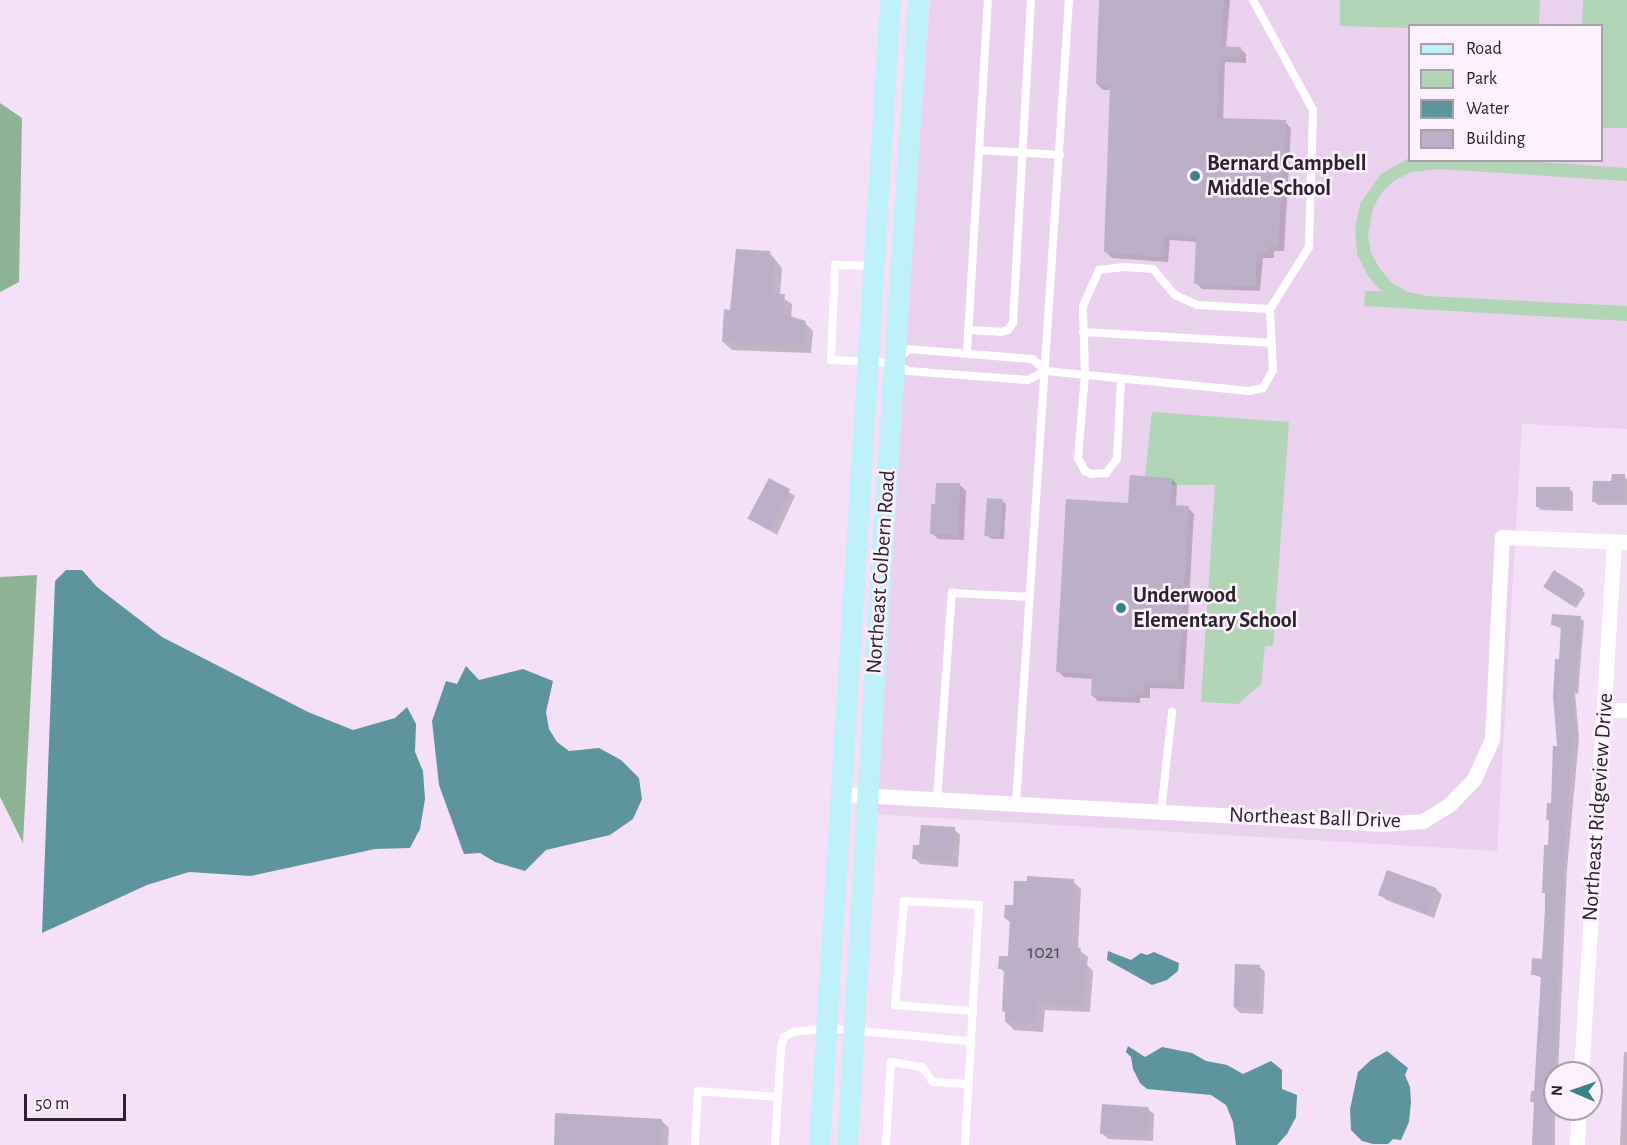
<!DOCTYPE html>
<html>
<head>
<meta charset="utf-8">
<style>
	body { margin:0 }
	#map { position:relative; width:1627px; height:1145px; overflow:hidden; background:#f4e1f7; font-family:"Alegreya Sans",sans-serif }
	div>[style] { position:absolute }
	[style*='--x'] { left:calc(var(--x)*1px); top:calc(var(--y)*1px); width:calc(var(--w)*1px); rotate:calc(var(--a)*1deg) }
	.built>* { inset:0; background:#ead2ee }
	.green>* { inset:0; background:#b1d3b6 }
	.forest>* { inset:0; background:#8eb394 }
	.water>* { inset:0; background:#5e949e }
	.shadow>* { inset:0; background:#0003 }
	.building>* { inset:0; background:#bcb0c8; transform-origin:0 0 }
	.lane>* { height:8px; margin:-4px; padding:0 4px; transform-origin:4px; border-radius:4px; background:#fff }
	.street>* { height:15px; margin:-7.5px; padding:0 7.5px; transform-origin:7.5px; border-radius:7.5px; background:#fff }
	.secondary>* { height:21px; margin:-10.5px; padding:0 10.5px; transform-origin:10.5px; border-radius:10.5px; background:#bff1fa }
	.dots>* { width:16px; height:16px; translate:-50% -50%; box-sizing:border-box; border:3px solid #fdf1fe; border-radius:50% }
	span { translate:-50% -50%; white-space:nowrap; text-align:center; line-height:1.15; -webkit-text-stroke:5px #fdf1fe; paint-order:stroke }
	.number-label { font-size:20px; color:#4e4652 }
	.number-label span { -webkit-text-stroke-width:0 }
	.poi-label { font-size:22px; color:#2a232b; font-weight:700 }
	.left { translate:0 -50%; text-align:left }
	.street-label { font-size:22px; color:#2a232b }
	.legend { position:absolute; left:1408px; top:24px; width:195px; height:138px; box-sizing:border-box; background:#fdf1fe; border:2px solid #a99faa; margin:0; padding:8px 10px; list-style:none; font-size:18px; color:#2a232b }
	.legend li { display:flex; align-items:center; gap:12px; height:30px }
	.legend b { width:30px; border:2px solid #a99faa }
	.north { position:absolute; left:1543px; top:1061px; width:60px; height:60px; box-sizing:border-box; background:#fdf1fe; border:2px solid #a99faa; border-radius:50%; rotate:272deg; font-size:16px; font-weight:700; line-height:24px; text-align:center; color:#2a232b }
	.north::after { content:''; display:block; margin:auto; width:21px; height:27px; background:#398286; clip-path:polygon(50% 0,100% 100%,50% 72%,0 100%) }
	.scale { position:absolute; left:24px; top:1094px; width:102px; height:27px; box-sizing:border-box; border:3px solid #2a232b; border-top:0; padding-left:8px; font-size:18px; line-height:21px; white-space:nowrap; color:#2a232b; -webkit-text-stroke:4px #fdf1fe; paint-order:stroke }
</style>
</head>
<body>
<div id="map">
	<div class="built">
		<div style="clip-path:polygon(evenodd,930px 0,1627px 0,1627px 429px,1522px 424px,1497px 851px,870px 814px,930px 0,1410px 26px,1602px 26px,1602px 160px,1410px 160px,1410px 26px)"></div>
	</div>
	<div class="green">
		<div style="clip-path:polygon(1340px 0,1540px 0,1539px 25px,1410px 26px,1409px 28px,1340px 26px)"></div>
		<div style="clip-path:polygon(1583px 0,1627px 0,1627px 128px,1602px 128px,1602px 26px,1582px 25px)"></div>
		<div style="clip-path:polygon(1409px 158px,1410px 160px,1523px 161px,1627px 168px,1627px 181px,1438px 169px,1412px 172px,1395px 180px,1382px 192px,1373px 208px,1368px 235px,1371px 253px,1380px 269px,1392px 283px,1408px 292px,1426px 296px,1627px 306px,1627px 321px,1364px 306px,1365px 291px,1381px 291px,1368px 276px,1357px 254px,1355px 229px,1360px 204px,1381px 174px)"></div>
		<div style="clip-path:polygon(1152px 412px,1289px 422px,1273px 646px,1265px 646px,1261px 684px,1238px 704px,1201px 702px,1215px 485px,1172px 485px,1172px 478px,1145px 476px)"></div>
	</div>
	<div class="forest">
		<div style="clip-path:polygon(0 103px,22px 118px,19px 282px,0 292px)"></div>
		<div style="clip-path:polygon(37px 575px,23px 843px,0 797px,0 577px)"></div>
	</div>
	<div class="water">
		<div style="clip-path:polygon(66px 570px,82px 570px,97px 587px,162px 637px,308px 712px,353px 730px,395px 718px,407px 707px,416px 724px,415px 752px,423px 771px,425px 799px,420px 829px,410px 848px,375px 849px,251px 876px,189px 872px,147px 885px,42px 933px,55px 581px)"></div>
		<div style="clip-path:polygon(466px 666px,479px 680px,523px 669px,553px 681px,546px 712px,549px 729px,557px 742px,569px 751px,599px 748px,621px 760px,639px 778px,642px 799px,633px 819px,610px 835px,546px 850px,525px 871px,495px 862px,480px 853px,464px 854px,439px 785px,432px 721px,446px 681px,457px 684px)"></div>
		<div style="clip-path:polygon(1108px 951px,1131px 960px,1141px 953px,1147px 955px,1154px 952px,1179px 963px,1178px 971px,1167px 980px,1152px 985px,1107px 960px)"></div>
		<div style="clip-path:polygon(1128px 1046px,1145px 1057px,1162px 1047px,1192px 1053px,1206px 1061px,1227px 1065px,1243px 1074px,1271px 1061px,1282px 1070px,1282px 1089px,1297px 1095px,1296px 1117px,1287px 1134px,1277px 1145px,1236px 1145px,1233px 1122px,1226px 1105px,1211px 1095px,1147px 1089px,1140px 1083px,1133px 1069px,1131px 1057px,1126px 1052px)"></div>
		<div style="clip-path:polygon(1387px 1051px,1408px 1068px,1405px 1075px,1410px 1087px,1411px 1102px,1409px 1122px,1401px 1140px,1393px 1139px,1388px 1144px,1373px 1144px,1362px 1141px,1351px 1130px,1350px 1109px,1358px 1072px,1371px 1060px)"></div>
	</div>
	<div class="shadow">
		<div style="clip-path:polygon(1101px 0,1230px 0,1226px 48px,1240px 48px,1246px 54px,1246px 63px,1225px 62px,1223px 120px,1285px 122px,1291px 128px,1284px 251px,1274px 251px,1274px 258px,1263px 258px,1260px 291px,1202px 289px,1196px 283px,1198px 242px,1170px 240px,1168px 262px,1112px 258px,1106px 252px,1111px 90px,1103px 90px,1097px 84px)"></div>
		<div style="clip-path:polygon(769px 252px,782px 268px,780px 296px,792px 304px,791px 319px,805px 323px,813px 331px,811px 353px,732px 350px,723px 342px,732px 311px)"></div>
		<div style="clip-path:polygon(1624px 476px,1627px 479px,1627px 505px,1598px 505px,1594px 501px)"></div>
		<div style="clip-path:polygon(1172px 479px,1177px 485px,1176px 507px,1188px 508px,1194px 514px,1184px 689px,1150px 688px,1150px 698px,1140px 698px,1140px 703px,1098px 701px,1092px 695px,1093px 679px,1064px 677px,1058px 671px,1130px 504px)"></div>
		<div style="clip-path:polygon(770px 480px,795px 496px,777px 535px,751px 519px)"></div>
		<div style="clip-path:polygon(960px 485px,966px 491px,964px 540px,938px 539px,932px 533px,937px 506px)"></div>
		<div style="clip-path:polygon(1569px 489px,1573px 492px,1573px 511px,1541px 510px,1538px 507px)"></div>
		<div style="clip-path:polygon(1002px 501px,1006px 504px,1004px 539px,991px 539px,987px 535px)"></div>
		<div style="clip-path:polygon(1549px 590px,1582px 590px,1585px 594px,1576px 608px)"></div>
		<div style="clip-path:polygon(1580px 618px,1584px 621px,1578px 694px,1575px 693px,1579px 738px,1567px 869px,1558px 1073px,1555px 1073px,1555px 1145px,1533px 1145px,1536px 1105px,1532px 1101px,1535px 1093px,1542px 978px,1532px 974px,1543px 961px,1547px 895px,1544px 892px,1551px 823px,1548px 820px,1552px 805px,1559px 748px,1562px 629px,1553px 625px)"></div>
		<div style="clip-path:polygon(954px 829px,960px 835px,958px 867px,920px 864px,914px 858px,921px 847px)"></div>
		<div style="clip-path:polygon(1073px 881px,1081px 889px,1078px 949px,1088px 957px,1087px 965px,1093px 971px,1090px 1012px,1045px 1010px,1043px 1032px,1014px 1030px,1006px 1022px,1007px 1014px,1004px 1011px,1006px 974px,1000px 968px,1010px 958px,1012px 924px,1005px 918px,1014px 907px)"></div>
		<div style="clip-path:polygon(1436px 889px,1442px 895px,1434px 918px,1386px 900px,1380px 894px)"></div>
		<div style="clip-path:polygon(1259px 966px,1265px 972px,1263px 1014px,1240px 1013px,1234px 1007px)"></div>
		<div style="clip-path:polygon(1624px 1052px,1627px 1052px,1627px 1145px,1620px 1145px)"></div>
		<div style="clip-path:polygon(1148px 1109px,1154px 1114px,1153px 1141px,1108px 1139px,1102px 1133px)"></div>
		<div style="clip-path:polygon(661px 1120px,669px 1128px,668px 1145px,555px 1145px)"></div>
	</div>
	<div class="building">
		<div style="clip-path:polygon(1099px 0,1224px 0,1220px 46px,1241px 47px,1240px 58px,1220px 57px,1217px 118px,1286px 120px,1278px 246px,1269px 246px,1268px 253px,1257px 253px,1255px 286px,1194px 284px,1196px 237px,1164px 235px,1163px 257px,1104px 252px,1110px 85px,1096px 84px)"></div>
		<div style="clip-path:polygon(736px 249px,770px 251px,769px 257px,774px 258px,773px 294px,785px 294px,783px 314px,806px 321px,804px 345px,722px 342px,724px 309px,730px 310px)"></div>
		<div style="clip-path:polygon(1612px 474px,1625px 474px,1624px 502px,1592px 502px,1593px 481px,1611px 481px)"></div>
		<div style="clip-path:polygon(1130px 475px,1172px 478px,1171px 505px,1189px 506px,1178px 684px,1145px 682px,1144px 693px,1135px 692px,1135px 698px,1091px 696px,1092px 674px,1056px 672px,1066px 499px,1128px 503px)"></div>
		<div style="left:769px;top:478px;width:24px;height:46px;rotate:28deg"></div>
		<div style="clip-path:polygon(936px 483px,960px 483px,958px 535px,930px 534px,931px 504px,935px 504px)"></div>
		<div style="left:1536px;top:487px;width:34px;height:20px"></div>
		<div style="left:987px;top:498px;width:16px;height:38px;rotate:4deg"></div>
		<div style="left:1554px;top:570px;width:35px;height:20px;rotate:33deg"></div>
		<div style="clip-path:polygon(1552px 614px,1581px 616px,1575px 690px,1572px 690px,1576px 734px,1573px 734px,1564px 865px,1551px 1145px,1532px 1145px,1534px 1102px,1530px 1102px,1531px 1091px,1534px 1091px,1541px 975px,1531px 975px,1532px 958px,1542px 959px,1545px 909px,1545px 893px,1542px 893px,1544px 845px,1548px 845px,1549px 820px,1546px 820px,1547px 803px,1551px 803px,1553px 746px,1557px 746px,1553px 696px,1555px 659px,1559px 659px,1561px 626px,1551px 625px)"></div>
		<div style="clip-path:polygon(921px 825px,955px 827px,952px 861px,912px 859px,913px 845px,919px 845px)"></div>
		<div style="left:1387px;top:870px;width:53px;height:27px;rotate:20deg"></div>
		<div style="clip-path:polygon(1027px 876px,1074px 879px,1071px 947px,1081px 948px,1079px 960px,1085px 961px,1083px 1005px,1038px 1003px,1035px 1024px,1005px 1022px,1005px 1012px,1002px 1011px,1004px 969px,998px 969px,999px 956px,1008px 956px,1010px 919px,1004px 918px,1005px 905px,1013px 905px,1014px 881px,1027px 881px)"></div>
		<div style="left:1235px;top:964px;width:25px;height:43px;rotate:2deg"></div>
		<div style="left:1102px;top:1104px;width:47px;height:30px;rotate:4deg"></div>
		<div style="clip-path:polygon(555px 1113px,662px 1119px,660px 1145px,554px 1145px)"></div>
	</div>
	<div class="lane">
		<div style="--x:979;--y:150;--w:81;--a:3.5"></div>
		<div style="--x:871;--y:266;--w:36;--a:-178"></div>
		<div style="--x:835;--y:265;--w:95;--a:92.4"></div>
		<div style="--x:831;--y:360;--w:62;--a:2.8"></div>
		<div style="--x:968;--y:330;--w:33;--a:3"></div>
		<div style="--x:1001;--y:332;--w:7;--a:-16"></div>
		<div style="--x:1008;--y:330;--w:9;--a:-54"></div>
		<div style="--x:1013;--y:323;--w:324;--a:-86.8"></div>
		<div style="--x:1083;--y:332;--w:188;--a:3.3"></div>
		<div style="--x:967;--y:353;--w:354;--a:-86.6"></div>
		<div style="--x:1046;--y:371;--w:18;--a:-139"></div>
		<div style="--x:1032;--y:359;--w:123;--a:-175.4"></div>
		<div style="--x:909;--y:349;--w:21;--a:137"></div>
		<div style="--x:894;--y:363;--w:16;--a:30"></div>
		<div style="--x:908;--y:371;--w:120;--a:4.3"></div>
		<div style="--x:1028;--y:380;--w:20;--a:-27"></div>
		<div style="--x:1046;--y:371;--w:204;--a:5.6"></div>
		<div style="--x:1249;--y:391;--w:14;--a:-12"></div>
		<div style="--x:1263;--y:388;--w:21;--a:-61"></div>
		<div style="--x:1273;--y:370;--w:61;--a:-92.8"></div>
		<div style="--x:1270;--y:309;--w:73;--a:-57.8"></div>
		<div style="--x:1309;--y:247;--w:137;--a:-88.3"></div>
		<div style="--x:1313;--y:110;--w:125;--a:-118.6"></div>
		<div style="--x:1121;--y:379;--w:80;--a:92.9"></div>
		<div style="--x:1117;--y:459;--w:18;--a:128"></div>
		<div style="--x:1106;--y:473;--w:15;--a:176"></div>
		<div style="--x:1091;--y:474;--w:7;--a:-153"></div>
		<div style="--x:1085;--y:471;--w:15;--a:-118"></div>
		<div style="--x:1078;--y:458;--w:83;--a:-85.2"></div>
		<div style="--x:1085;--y:375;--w:69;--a:-91.7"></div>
		<div style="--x:1083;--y:306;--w:39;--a:-66"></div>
		<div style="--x:1099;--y:270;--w:25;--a:-7"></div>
		<div style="--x:1124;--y:267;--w:29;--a:4"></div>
		<div style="--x:1153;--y:269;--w:34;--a:50"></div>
		<div style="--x:1175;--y:295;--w:24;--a:24"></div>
		<div style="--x:1197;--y:305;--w:73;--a:3.1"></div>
		<div style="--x:937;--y:800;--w:208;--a:-85.9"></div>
		<div style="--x:952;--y:593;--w:78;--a:2.9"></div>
		<div style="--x:1016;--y:804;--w:806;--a:-86.23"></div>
		<div style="--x:1161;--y:812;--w:101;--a:-83.7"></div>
		<div style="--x:778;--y:1097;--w:49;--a:-86.5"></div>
		<div style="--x:781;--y:1048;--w:11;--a:-75"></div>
		<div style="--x:784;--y:1037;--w:11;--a:-27"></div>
		<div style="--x:794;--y:1032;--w:33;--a:-7"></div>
		<div style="--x:827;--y:1028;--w:145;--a:5.2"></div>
		<div style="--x:695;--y:1145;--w:54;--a:-86.8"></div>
		<div style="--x:698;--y:1091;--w:80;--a:4.3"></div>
		<div style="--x:778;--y:1097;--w:48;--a:93.6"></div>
		<div style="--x:886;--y:1145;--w:83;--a:-86.6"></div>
		<div style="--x:891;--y:1062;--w:31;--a:9"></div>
		<div style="--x:922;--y:1067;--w:19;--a:54"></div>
		<div style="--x:933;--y:1082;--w:36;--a:3"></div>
		<div style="--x:965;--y:1145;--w:240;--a:-86.7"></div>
		<div style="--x:979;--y:905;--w:75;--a:-176.9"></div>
		<div style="--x:904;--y:901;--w:104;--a:94.9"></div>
		<div style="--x:895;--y:1005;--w:78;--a:4.4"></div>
	</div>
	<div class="street">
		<div style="--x:1605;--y:710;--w:22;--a:0"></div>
		<div style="--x:841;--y:794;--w:543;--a:3.17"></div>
		<div style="--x:1383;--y:824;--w:40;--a:-4.3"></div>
		<div style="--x:1423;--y:821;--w:32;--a:-32"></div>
		<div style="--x:1450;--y:804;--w:35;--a:-46"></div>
		<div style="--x:1474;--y:779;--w:44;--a:-65.8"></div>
		<div style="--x:1492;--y:739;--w:202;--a:-87.2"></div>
		<div style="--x:1502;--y:537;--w:125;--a:2.3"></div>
		<div style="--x:1581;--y:1073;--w:532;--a:-86.44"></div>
		<div style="--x:1577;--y:1145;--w:36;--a:-87"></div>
	</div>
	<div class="secondary">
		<div style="--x:819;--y:1145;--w:1147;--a:-86.45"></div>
		<div style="--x:847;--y:1145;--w:565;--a:-86.65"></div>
		<div style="--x:880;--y:581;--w:582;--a:-86.26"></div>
	</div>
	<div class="dots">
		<div style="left:1195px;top:176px;background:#398286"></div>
		<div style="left:1121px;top:608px;background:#398286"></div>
	</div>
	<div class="number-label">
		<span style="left:1044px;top:952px">1021</span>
	</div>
	<div class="poi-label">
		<span class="left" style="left:1207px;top:176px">Bernard Campbell<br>Middle School</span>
		<span class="left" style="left:1133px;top:608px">Underwood<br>Elementary School</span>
	</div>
	<div class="street-label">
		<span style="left:881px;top:572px;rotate:-86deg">Northeast Colbern Road</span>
		<span style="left:1598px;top:807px;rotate:-86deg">Northeast Ridgeview Drive</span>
		<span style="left:1315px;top:818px;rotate:2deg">Northeast Ball Drive</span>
	</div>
	<ul class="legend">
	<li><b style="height:8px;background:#bff1fa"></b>Road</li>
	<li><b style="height:16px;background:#b1d3b6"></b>Park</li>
	<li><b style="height:16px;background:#5e949e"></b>Water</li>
	<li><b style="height:16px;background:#bcb0c8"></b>Building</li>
	</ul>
	<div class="north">N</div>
	<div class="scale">50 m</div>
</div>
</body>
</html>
